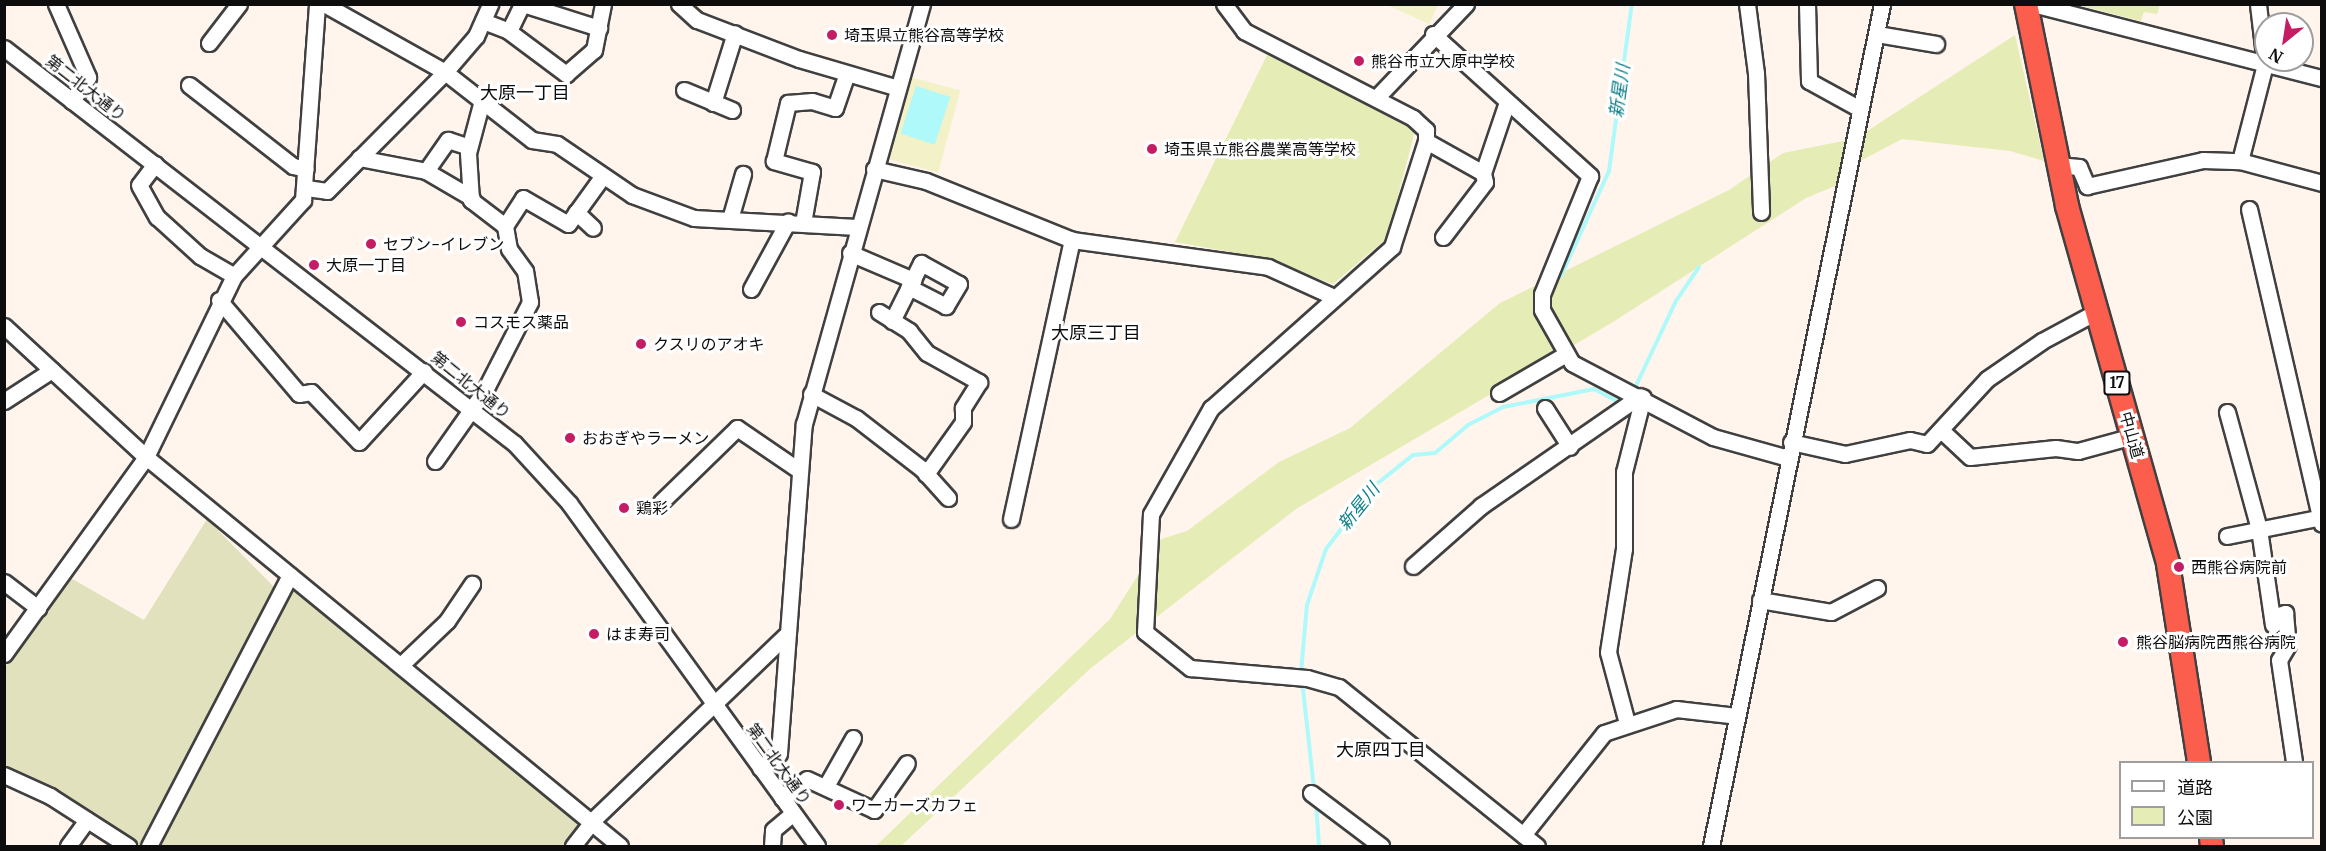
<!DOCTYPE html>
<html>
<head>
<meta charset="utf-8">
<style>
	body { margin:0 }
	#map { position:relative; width:2326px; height:851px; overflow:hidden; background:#fff5ed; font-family:Merriweather,"Noto Sans JP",serif }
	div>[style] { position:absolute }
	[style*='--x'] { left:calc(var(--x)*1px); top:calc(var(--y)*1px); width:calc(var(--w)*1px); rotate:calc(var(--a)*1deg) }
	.green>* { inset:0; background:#e5ecb5 }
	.cemetery>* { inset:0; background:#e2e1bd }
	.pitch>* { inset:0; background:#f2f1c7; transform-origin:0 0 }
	.water>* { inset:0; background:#aff9fa; transform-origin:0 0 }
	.stream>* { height:4px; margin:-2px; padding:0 2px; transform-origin:2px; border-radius:2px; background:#aff9fa }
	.roads { filter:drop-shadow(2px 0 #404040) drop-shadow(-2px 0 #404040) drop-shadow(0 2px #404040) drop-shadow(0 -2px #404040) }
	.minor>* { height:15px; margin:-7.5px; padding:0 7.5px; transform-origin:7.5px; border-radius:7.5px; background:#fff }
	.highway>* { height:22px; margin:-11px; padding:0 11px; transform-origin:11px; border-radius:11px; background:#fc5e4e }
	.dots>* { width:16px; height:16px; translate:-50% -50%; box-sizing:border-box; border:3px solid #fff; border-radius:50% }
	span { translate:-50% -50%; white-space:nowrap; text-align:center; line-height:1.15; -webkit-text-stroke:6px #fff; paint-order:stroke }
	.shield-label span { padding:2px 4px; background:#fff; border:2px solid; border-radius:4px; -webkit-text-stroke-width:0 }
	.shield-label { font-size:15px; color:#0d0d0d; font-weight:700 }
	.poi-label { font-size:16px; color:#0d0d0d }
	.left { translate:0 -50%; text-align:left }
	.street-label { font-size:16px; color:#0d0d0d }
	.water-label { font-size:18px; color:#0f7f88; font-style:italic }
	.neighbourhood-label { font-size:18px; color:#0d0d0d }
	.frame { position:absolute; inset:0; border:6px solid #0d0d0d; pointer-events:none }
	.legend { position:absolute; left:2119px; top:761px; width:195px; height:78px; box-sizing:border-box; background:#fff; border:2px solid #9e9e9e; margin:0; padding:8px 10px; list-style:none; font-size:18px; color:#0d0d0d }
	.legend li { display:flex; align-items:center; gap:12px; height:30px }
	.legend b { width:30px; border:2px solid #9e9e9e }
	.north { position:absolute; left:2254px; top:12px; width:60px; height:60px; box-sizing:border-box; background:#fff; border:2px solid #9e9e9e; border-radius:50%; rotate:210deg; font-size:16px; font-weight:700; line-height:24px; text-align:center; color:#0d0d0d }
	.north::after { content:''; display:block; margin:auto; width:21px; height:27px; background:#c51d63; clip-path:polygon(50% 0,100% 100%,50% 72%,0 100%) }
</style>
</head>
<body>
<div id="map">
	<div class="green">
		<div style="clip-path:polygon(2078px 5px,2160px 5px,2157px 14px,2144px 12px,2141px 21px)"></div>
		<div style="clip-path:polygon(2015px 35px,2044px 161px,2010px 151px,1902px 139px,1847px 168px,1861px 135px)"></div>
		<div style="clip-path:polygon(1267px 55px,1416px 127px,1387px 238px,1333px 284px,1264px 258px,1175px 242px)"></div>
		<div style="clip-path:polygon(1848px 140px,1840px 184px,1806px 198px,1613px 322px,1296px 509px,1091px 668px,901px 846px,876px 846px,1110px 619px,1161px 539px,1187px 531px,1279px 462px,1350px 428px,1500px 303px,1729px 190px,1783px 153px)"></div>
	</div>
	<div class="cemetery">
		<div style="clip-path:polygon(207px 519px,274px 587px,139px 846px,41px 785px,5px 771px,5px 667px,69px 577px,144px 620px)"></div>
		<div style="clip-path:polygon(290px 580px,585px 822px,567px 846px,156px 846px)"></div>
	</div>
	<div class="pitch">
		<div style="clip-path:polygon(1387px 5px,1438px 5px,1429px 24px)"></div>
		<div style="left:910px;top:77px;width:52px;height:85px;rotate:15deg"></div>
	</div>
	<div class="water">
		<div style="left:916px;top:86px;width:36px;height:50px;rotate:18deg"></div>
	</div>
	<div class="stream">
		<div style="--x:1561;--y:276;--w:115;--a:-65.4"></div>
		<div style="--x:1609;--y:171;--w:169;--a:-82.2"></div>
		<div style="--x:1633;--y:392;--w:101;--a:-64.7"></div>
		<div style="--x:1676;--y:301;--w:41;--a:-55.9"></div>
		<div style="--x:1301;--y:673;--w:68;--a:-85"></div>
		<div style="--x:1307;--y:605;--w:59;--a:-71.3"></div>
		<div style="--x:1326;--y:549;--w:78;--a:-52.8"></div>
		<div style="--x:1373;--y:487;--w:51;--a:-38.7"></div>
		<div style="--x:1413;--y:455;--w:22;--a:-5"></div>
		<div style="--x:1435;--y:453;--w:43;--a:-40.3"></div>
		<div style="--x:1468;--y:425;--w:39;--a:-27"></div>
		<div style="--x:1503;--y:407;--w:93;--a:-11.2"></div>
		<div style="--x:1594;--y:389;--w:30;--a:28"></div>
		<div style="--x:1302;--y:680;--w:110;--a:83.7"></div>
		<div style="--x:1316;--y:802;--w:44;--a:86.1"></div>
	</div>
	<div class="roads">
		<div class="minor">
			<div style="--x:56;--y:4;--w:80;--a:66.3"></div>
			<div style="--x:88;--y:77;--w:29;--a:124"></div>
			<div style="--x:324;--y:4;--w:139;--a:29.3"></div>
			<div style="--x:445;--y:72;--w:110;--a:38"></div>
			<div style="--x:532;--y:140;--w:25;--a:9"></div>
			<div style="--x:557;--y:144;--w:91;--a:34.2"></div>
			<div style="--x:632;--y:195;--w:66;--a:20.4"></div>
			<div style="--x:694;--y:218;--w:163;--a:3.2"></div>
			<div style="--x:523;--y:4;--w:80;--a:17.5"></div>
			<div style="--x:679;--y:4;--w:24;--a:42"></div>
			<div style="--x:697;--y:20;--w:109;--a:20.9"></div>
			<div style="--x:799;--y:59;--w:103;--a:16.3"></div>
			<div style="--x:1224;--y:4;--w:34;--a:53"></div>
			<div style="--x:1244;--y:31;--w:190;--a:27.2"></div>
			<div style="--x:1413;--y:118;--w:18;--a:43"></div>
			<div style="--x:1426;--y:130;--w:11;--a:90"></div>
			<div style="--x:1426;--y:141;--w:111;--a:107.8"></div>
			<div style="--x:1392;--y:247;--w:242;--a:138.3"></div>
			<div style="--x:1211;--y:408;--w:122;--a:119.5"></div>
			<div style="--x:1151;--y:514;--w:118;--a:92.9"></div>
			<div style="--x:1145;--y:632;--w:58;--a:38.7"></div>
			<div style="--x:1190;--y:668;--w:117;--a:4.9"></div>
			<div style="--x:1307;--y:678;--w:33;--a:16"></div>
			<div style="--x:1339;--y:687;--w:254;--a:38.8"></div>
			<div style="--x:1747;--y:4;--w:70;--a:82.6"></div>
			<div style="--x:1756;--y:73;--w:139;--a:87.9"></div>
			<div style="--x:1807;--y:4;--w:77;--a:88.5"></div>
			<div style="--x:1809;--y:81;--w:58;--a:28.8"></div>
			<div style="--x:2033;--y:4;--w:298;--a:14.4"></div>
			<div style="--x:483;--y:21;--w:26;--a:21"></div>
			<div style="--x:507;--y:30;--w:74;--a:36.7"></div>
			<div style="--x:566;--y:74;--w:37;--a:-41"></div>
			<div style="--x:594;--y:50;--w:47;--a:-78.9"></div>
			<div style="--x:509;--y:31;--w:30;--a:-64"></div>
			<div style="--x:1433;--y:34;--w:212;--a:42.1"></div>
			<div style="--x:1590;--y:176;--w:127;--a:112.1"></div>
			<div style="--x:1542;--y:294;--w:16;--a:90"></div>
			<div style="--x:1542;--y:310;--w:61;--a:60.5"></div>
			<div style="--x:1572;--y:363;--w:159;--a:27.7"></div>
			<div style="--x:1713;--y:437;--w:78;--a:15.6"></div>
			<div style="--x:1877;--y:34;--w:60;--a:9.6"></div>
			<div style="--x:209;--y:43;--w:49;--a:-52.4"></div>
			<div style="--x:4;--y:48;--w:646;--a:37.77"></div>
			<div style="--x:515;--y:444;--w:80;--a:47.5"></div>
			<div style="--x:569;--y:503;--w:423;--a:54.1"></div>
			<div style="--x:189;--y:85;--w:132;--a:37.9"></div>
			<div style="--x:293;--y:166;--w:13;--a:13"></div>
			<div style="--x:684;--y:90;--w:52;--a:22.6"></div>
			<div style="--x:1377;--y:97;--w:129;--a:-46.3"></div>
			<div style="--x:713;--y:103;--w:73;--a:-72.6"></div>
			<div style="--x:1426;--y:141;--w:65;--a:29.3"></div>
			<div style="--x:1483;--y:173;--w:75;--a:-71.3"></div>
			<div style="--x:359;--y:158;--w:68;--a:11"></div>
			<div style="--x:426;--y:171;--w:53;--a:30.4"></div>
			<div style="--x:2240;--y:161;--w:100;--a:-75.5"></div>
			<div style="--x:2265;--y:64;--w:60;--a:-96.7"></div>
			<div style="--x:155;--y:164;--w:26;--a:127"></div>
			<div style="--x:139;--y:185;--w:37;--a:61"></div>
			<div style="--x:157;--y:217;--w:58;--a:42.2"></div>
			<div style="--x:200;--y:256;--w:39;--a:30"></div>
			<div style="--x:2057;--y:165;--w:22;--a:5"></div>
			<div style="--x:2079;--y:167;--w:21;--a:67"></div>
			<div style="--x:2087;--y:186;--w:119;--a:-12.6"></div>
			<div style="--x:2203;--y:160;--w:37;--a:2"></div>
			<div style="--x:2240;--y:161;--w:85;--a:15"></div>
			<div style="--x:874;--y:169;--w:53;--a:13"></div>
			<div style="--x:926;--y:181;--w:157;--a:22"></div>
			<div style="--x:1072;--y:240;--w:198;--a:7.8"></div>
			<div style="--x:1268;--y:267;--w:72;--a:24.4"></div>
			<div style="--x:426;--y:171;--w:38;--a:-55"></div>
			<div style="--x:448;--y:140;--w:22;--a:18"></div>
			<div style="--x:306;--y:188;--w:21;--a:8"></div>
			<div style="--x:327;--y:191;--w:168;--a:-45.2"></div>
			<div style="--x:445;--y:72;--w:48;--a:-49.3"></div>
			<div style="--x:476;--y:36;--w:35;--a:-66"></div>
			<div style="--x:2249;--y:209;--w:323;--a:77"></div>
			<div style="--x:576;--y:212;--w:23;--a:43"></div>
			<div style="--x:730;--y:219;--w:47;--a:-73.9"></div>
			<div style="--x:803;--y:223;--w:52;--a:-80"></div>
			<div style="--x:812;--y:172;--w:40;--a:-164"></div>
			<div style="--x:774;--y:161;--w:60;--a:-76.4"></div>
			<div style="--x:788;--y:103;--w:24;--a:-5"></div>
			<div style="--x:812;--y:101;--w:24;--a:17"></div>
			<div style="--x:835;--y:108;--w:36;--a:-71"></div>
			<div style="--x:505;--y:226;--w:33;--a:-57"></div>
			<div style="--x:523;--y:198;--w:52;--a:30"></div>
			<div style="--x:568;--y:224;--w:58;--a:-54.1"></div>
			<div style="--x:1443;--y:237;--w:69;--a:-52.6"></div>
			<div style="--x:1485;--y:182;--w:9;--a:-103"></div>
			<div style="--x:850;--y:253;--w:69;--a:23.2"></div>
			<div style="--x:751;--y:289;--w:77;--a:-61.4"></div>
			<div style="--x:219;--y:300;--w:123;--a:49.6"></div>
			<div style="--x:299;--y:394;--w:12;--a:-9"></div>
			<div style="--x:311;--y:392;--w:69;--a:46.2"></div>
			<div style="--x:359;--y:442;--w:96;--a:-47.5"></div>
			<div style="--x:879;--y:312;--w:36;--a:32"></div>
			<div style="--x:909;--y:331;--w:28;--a:51"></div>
			<div style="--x:927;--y:353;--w:60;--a:29.1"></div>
			<div style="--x:979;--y:382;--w:31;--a:122"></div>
			<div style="--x:963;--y:408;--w:14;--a:90"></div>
			<div style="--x:963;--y:422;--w:64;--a:125.4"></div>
			<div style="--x:892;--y:321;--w:65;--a:-63.4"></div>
			<div style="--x:921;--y:263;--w:43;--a:28.9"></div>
			<div style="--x:959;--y:284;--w:26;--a:121"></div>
			<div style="--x:946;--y:306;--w:42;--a:-152.8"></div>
			<div style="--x:4;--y:326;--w:193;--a:42.7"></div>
			<div style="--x:146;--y:457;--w:613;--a:39.37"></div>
			<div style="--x:1499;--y:393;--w:78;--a:-30.2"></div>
			<div style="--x:811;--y:394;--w:51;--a:28.1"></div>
			<div style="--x:856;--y:418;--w:83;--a:37.7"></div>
			<div style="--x:922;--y:469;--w:39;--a:48"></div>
			<div style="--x:4;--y:401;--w:57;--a:-32.9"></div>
			<div style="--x:1545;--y:408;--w:46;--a:57.3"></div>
			<div style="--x:2227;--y:412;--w:121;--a:74.7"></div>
			<div style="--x:2259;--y:529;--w:97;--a:81.7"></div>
			<div style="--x:1942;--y:431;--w:38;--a:43"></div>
			<div style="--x:1970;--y:457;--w:86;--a:-6"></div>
			<div style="--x:2056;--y:448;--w:22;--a:8"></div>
			<div style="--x:2078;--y:451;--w:57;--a:-15.3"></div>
			<div style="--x:1791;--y:442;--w:55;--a:12.5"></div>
			<div style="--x:1845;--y:454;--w:66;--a:-12.2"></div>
			<div style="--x:1910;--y:440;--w:17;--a:13"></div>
			<div style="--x:1927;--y:444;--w:88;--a:-47.3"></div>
			<div style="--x:1987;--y:379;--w:67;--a:-34.6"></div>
			<div style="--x:2042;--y:341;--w:61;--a:-28.2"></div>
			<div style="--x:435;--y:461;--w:87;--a:-54.8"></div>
			<div style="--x:485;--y:390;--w:99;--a:-62.9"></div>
			<div style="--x:530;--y:302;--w:31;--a:-99"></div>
			<div style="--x:525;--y:271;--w:27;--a:-126"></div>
			<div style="--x:509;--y:249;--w:23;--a:-100"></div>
			<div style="--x:505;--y:226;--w:43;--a:-142.6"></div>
			<div style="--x:471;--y:200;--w:47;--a:-93.7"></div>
			<div style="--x:468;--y:153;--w:51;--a:-75.1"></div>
			<div style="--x:661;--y:502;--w:106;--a:-44.2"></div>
			<div style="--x:737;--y:428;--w:73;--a:34.3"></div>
			<div style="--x:1011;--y:519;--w:286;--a:-77.7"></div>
			<div style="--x:2227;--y:536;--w:97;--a:-11.3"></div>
			<div style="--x:1413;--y:566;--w:91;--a:-41.4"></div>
			<div style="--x:1481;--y:506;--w:193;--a:-34.7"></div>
			<div style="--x:4;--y:582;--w:43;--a:37.4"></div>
			<div style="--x:1760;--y:600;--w:72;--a:9.6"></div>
			<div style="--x:1831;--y:612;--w:52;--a:-27.6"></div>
			<div style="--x:2272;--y:617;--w:14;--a:-17"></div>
			<div style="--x:2285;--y:613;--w:32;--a:85"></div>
			<div style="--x:2288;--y:645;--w:17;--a:121"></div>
			<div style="--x:2279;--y:660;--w:103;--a:81.6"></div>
			<div style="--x:4;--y:654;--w:243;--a:-54.2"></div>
			<div style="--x:146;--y:457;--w:201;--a:-64.1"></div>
			<div style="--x:234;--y:276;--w:103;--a:-47.8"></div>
			<div style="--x:303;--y:200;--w:196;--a:-85.9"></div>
			<div style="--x:403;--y:663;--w:61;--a:-43.7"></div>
			<div style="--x:447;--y:621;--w:45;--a:-56"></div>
			<div style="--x:1627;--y:723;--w:73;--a:-105"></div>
			<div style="--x:1608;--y:652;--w:104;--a:-81.2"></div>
			<div style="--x:1624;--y:549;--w:77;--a:-90"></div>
			<div style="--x:1624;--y:472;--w:77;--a:-75.8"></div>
			<div style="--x:760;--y:768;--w:24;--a:-38"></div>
			<div style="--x:779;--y:753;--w:330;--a:-85.7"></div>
			<div style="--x:804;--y:424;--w:436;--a:-74.3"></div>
			<div style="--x:4;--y:775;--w:51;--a:24.5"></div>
			<div style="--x:50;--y:796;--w:93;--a:32.7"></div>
			<div style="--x:826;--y:786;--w:55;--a:-60.6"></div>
			<div style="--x:1311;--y:793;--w:88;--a:37.1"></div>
			<div style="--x:782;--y:798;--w:31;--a:-37"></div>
			<div style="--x:807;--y:779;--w:74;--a:24.8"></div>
			<div style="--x:874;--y:810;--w:57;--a:-54.9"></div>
			<div style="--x:1523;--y:835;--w:130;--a:-51.5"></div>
			<div style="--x:1604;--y:733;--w:76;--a:-18.4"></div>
			<div style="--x:1676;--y:709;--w:61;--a:6.5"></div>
			<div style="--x:68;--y:846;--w:32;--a:-54"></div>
			<div style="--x:149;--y:846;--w:305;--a:-62.5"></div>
			<div style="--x:573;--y:846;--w:33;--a:-52"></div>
			<div style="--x:593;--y:820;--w:266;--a:-43.8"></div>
			<div style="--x:772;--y:846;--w:16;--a:-86"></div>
			<div style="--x:773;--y:830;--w:26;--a:-40"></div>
			<div style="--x:1711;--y:846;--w:859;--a:-78.52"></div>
		</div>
		<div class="highway">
			<div style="--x:2026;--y:4;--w:206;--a:78.5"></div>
			<div style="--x:2067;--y:206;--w:372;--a:74.2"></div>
			<div style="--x:2168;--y:564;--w:200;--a:81.1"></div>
			<div style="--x:2211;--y:838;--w:8;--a:83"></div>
		</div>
	</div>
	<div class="dots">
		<div style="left:832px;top:35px;background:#c51d63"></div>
		<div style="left:1359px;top:61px;background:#c51d63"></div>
		<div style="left:1152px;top:149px;background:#c51d63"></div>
		<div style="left:371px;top:244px;background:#c51d63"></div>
		<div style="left:314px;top:265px;background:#c51d63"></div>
		<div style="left:461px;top:322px;background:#c51d63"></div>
		<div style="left:641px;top:344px;background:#c51d63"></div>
		<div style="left:570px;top:438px;background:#c51d63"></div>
		<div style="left:624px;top:508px;background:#c51d63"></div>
		<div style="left:2179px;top:567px;background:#c51d63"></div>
		<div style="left:594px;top:634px;background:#c51d63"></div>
		<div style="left:2123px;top:642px;background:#c51d63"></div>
		<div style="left:839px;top:805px;background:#c51d63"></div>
	</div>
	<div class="shield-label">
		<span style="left:2117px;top:383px">17</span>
	</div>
	<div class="poi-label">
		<span class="left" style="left:844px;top:35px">埼玉県立熊谷高等学校</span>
		<span class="left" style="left:1371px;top:61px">熊谷市立大原中学校</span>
		<span class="left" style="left:1164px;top:149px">埼玉県立熊谷農業高等学校</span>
		<span class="left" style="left:383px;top:244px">セブン-イレブン</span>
		<span class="left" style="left:326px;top:265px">大原一丁目</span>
		<span class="left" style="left:473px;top:322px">コスモス薬品</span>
		<span class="left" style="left:653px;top:344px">クスリのアオキ</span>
		<span class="left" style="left:582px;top:438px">おおぎやラーメン</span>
		<span class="left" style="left:636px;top:508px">鶏彩</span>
		<span class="left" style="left:2191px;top:567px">西熊谷病院前</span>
		<span class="left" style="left:606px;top:634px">はま寿司</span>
		<span class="left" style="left:2136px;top:642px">熊谷脳病院西熊谷病院</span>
		<span class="left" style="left:851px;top:805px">ワーカーズカフェ</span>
	</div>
	<div class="street-label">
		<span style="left:86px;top:88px;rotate:38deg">第二北大通り</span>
		<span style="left:471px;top:385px;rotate:39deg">第二北大通り</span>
		<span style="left:2132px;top:435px;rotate:74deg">中山道</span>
		<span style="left:779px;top:764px;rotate:54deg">第二北大通り</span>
	</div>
	<div class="water-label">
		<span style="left:1620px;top:91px;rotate:-82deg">新星川</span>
		<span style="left:1359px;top:507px;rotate:-51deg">新星川</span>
	</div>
	<div class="neighbourhood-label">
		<span style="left:525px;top:93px">大原一丁目</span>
		<span style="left:1096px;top:333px">大原三丁目</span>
		<span style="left:1381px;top:750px">大原四丁目</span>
	</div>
	<div class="frame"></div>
	<ul class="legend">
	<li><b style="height:8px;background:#fff"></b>道路</li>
	<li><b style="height:16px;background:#e5ecb5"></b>公園</li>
	</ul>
	<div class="north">N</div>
</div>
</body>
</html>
